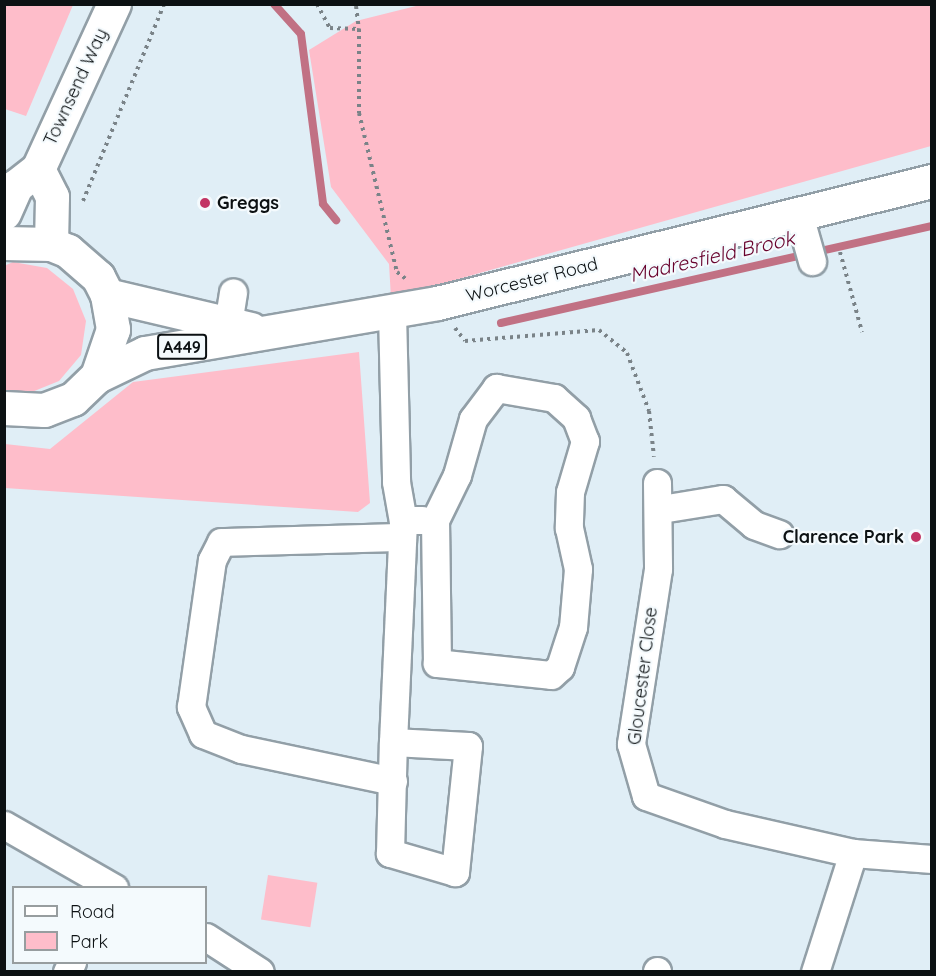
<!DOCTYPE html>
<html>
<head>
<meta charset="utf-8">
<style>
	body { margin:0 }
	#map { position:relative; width:936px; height:976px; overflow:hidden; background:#e0eef6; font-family:Quicksand,sans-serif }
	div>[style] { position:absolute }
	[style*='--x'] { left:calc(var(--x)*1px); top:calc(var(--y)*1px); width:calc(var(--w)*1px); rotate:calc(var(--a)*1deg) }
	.green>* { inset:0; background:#febdca; transform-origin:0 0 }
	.stream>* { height:8px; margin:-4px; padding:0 4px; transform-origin:4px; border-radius:4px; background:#c17184 }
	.path>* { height:4px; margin-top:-2px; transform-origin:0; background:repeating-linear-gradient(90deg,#7a8388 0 3px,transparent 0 7.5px) }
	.roads { filter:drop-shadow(2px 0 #929fa7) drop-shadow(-2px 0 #929fa7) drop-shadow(0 2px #929fa7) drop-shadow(0 -2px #929fa7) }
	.minor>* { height:27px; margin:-13.5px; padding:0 13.5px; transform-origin:13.5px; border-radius:13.5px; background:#fff }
	.major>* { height:33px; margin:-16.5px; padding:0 16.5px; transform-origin:16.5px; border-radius:16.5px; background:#fff }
	.highway>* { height:33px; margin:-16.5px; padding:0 16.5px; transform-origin:16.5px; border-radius:16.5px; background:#fff }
	.dots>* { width:16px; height:16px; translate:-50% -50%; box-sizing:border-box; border:3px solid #f4fafd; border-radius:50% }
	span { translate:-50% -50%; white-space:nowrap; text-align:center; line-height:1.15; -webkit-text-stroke:4.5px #f4fafd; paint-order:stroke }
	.shield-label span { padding:2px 4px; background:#f4fafd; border:2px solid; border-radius:4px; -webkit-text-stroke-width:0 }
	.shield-label { font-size:16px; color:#0c1113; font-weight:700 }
	.street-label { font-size:18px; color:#0c1113 }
	.poi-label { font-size:18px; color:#0c1113; font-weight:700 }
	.left { translate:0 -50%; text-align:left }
	.right { translate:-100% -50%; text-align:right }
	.water-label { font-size:20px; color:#68022d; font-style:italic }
	.frame { position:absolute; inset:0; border:6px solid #0c1113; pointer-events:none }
	.legend { position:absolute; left:12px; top:886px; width:195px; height:78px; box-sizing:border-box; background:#f4fafd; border:2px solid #979d9f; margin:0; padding:8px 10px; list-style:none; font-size:18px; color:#0c1113 }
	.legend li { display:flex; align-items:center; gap:12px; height:30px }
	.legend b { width:30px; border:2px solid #979d9f }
</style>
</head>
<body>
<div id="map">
	<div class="green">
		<div style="clip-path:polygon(5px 4px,73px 5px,26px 116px,5px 109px)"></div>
		<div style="clip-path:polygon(420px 5px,931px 5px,931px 146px,391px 298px,389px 264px,331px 187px,309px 50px,356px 21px)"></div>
		<div style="clip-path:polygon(13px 262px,47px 268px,73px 289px,86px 321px,81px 355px,59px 381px,27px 394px,5px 390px,4px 266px)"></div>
		<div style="clip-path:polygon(359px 352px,370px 503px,358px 512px,5px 488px,5px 444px,50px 449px,133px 382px)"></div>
		<div style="left:268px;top:875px;width:50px;height:45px;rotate:9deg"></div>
	</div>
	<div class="stream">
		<div style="--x:274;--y:4;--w:40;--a:48"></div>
		<div style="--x:301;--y:34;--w:171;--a:82.6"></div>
		<div style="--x:323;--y:204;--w:21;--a:51"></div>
		<div style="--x:501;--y:323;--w:442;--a:-12.7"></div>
	</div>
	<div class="path">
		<div style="--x:317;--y:4;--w:27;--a:62"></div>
		<div style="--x:330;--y:28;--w:29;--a:2"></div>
		<div style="--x:359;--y:29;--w:84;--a:90"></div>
		<div style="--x:359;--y:113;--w:163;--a:76.6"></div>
		<div style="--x:397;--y:272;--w:11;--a:38"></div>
		<div style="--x:356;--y:6;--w:23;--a:83"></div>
		<div style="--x:83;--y:201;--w:213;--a:-67.6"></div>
		<div style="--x:840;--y:252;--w:83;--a:74.6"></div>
		<div style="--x:455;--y:328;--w:16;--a:52"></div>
		<div style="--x:465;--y:341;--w:134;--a:-4.7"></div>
		<div style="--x:599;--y:330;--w:36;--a:39"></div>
		<div style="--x:627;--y:353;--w:62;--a:69.2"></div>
		<div style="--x:649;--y:411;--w:46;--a:83.8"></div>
	</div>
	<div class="roads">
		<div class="minor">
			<div style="--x:799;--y:215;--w:48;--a:74.2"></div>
			<div style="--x:392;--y:313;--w:169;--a:88.6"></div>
			<div style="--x:396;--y:482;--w:39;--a:80"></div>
			<div style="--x:403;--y:520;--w:19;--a:0"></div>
			<div style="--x:228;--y:324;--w:32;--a:-81"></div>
			<div style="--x:496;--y:388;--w:59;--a:9.8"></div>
			<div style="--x:554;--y:398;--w:30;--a:42"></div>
			<div style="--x:576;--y:418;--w:25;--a:69"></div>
			<div style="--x:585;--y:441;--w:53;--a:106.4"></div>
			<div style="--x:570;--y:492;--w:36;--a:92"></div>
			<div style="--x:569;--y:528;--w:42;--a:77.6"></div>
			<div style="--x:578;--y:569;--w:58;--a:94.9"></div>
			<div style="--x:573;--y:627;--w:42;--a:108"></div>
			<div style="--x:560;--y:667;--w:12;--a:138"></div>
			<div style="--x:551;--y:675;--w:115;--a:-174"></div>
			<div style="--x:437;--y:663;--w:143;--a:-90.8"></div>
			<div style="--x:435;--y:520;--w:50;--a:-63.9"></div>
			<div style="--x:457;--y:475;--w:58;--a:-74.1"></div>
			<div style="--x:473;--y:419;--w:39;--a:-53"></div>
			<div style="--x:657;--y:483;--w:86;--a:89.3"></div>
			<div style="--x:658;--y:569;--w:177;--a:98.8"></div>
			<div style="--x:631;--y:744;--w:54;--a:73.9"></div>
			<div style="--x:646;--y:796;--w:84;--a:19.5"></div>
			<div style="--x:725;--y:824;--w:131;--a:12.8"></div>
			<div style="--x:853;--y:853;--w:79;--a:4.3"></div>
			<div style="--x:661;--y:509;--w:63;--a:-9.2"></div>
			<div style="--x:723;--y:499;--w:40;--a:40"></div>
			<div style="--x:754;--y:525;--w:27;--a:20"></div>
			<div style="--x:393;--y:742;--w:75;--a:3.1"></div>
			<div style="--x:468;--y:746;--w:127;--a:95.9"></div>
			<div style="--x:455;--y:872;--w:68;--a:-163.7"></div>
			<div style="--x:390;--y:853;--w:111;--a:-88.5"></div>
			<div style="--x:393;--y:742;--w:222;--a:-87.4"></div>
			<div style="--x:393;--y:781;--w:155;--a:-168.1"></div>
			<div style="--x:241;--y:749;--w:41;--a:-158.5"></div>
			<div style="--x:203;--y:734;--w:30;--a:-114"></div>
			<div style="--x:191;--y:707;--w:148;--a:-81.9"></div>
			<div style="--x:212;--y:560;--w:20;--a:-63"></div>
			<div style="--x:221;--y:542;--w:181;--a:-1.6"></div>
			<div style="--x:4;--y:825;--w:127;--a:29.8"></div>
			<div style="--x:206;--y:937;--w:64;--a:32.9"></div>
			<div style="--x:67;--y:972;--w:11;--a:-63"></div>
			<div style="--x:657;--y:972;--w:1;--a:-90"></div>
			<div style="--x:815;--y:972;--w:125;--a:-72.3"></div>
		</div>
		<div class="major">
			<div style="--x:38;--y:169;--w:31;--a:63"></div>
			<div style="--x:52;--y:197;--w:47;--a:91.2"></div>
			<div style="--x:4;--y:213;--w:30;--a:-66"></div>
			<div style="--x:16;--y:186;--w:28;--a:-38"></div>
			<div style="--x:38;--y:169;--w:182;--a:-65.3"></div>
		</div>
		<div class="highway">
			<div style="--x:4;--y:243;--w:47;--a:1.2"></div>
			<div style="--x:51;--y:244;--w:18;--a:22"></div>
			<div style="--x:68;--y:251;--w:40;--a:41"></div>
			<div style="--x:98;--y:277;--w:20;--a:63"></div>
			<div style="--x:107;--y:295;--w:35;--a:80"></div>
			<div style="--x:113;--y:329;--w:50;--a:108.8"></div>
			<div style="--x:107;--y:295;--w:148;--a:13.3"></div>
			<div style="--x:4;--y:408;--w:40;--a:2.9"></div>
			<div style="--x:44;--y:410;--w:31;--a:-21"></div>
			<div style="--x:73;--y:399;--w:33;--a:-44"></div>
			<div style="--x:97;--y:376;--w:53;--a:-25.6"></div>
			<div style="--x:145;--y:353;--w:296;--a:-9.7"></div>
			<div style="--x:437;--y:303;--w:510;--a:-13.85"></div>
		</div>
	</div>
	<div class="dots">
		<div style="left:205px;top:203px;background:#c23464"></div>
		<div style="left:916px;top:537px;background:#c23464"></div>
	</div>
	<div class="shield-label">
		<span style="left:182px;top:347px">A449</span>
	</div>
	<div class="street-label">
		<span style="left:76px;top:87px;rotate:-65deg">Townsend Way</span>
		<span style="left:532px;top:280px;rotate:-14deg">Worcester Road</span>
		<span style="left:643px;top:676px;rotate:-83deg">Gloucester Close</span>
	</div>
	<div class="poi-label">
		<span class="left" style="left:217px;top:203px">Greggs</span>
		<span class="right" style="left:904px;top:537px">Clarence Park</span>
	</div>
	<div class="water-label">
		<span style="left:712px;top:256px;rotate:-13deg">Madresfield Brook</span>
	</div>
	<div class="frame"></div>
	<ul class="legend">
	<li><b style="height:8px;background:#fff"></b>Road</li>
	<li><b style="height:16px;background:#febdca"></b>Park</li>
	</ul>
</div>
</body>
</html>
